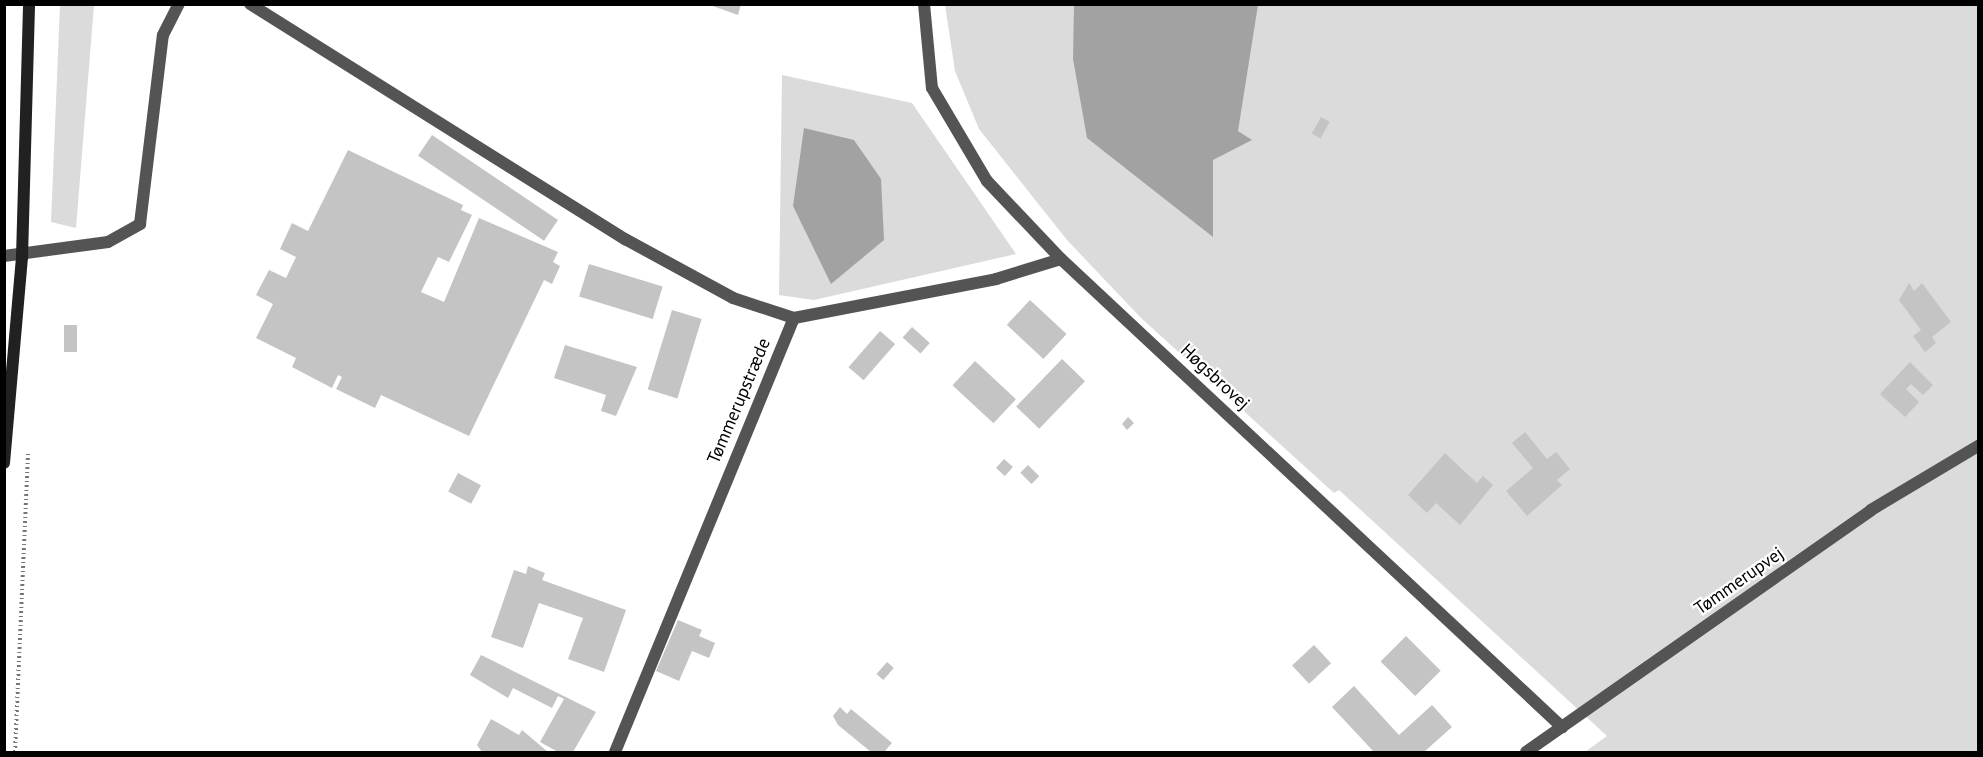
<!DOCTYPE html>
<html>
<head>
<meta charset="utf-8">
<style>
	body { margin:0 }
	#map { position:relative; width:1983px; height:757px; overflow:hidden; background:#fff; font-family:"PT Sans",sans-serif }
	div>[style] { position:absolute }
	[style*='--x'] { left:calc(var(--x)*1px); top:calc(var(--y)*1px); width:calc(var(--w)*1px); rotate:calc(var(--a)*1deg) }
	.green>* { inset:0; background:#dbdbdb }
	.water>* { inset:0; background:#a2a2a2 }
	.building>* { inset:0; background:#c4c4c4; transform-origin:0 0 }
	.path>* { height:4px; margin-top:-2px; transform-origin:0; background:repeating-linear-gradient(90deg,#767676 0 1.5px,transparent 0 4.5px) }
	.service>* { height:12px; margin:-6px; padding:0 6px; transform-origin:6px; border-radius:6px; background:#545454 }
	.minor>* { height:12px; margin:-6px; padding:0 6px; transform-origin:6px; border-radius:6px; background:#545454 }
	.tertiary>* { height:12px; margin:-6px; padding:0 6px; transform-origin:6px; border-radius:6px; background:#545454 }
	.secondary>* { height:12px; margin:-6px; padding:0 6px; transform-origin:6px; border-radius:6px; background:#212121 }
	span { translate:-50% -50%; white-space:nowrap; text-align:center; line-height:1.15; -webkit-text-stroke:4.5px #fff; paint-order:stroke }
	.street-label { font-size:18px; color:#000 }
	.frame { position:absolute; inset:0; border:6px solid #000; pointer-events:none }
</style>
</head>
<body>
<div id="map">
	<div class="green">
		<div style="clip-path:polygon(60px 5px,94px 5px,76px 228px,51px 222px)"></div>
		<div style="clip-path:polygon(945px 5px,1978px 5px,1978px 752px,1585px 752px,1607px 736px,1339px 490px,1334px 493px,1141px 318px,1067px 240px,979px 129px,955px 71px)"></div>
		<div style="clip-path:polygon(782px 75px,912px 103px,1016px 254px,814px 300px,779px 295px)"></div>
	</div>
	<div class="water">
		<div style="clip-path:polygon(1074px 5px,1258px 5px,1238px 131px,1252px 140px,1213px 160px,1213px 237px,1087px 138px,1073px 59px)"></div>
		<div style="clip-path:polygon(804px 128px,854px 140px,881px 179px,884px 240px,831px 284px,793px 206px)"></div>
	</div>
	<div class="building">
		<div style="clip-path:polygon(707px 4px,741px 4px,738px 15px)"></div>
		<div style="left:1321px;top:117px;width:10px;height:19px;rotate:29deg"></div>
		<div style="left:432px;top:135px;width:152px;height:25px;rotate:34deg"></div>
		<div style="clip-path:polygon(348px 150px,463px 205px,461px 210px,472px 215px,449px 262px,438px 257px,421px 292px,444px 302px,479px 218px,558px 252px,553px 262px,560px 266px,552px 284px,544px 280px,469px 436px,381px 395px,375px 408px,336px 389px,342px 377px,338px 375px,332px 388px,292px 367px,296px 358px,256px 338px,273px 304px,256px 295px,269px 270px,286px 278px,296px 257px,280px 249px,292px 223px,308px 231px)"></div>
		<div style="left:589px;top:264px;width:77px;height:34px;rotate:17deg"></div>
		<div style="clip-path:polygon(1909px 283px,1914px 291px,1922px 283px,1951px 322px,1932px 337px,1936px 343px,1925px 352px,1913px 336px,1921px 330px,1899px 300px)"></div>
		<div style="left:1030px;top:300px;width:50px;height:34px;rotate:43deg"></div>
		<div style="left:672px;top:310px;width:31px;height:83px;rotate:17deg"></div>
		<div style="left:64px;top:325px;width:13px;height:27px"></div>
		<div style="left:912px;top:327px;width:24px;height:14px;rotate:42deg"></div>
		<div style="left:880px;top:331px;width:20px;height:48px;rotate:41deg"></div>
		<div style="clip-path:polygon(565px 345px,637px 367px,616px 416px,601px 411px,606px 395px,554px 378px)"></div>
		<div style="left:1062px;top:359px;width:32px;height:66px;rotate:44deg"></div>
		<div style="left:975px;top:361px;width:56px;height:33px;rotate:43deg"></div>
		<div style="clip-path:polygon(1910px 362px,1933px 385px,1923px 395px,1911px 384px,1906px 389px,1919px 402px,1905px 417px,1880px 394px)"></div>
		<div style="clip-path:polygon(1128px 417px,1134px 423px,1127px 430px,1122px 424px)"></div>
		<div style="clip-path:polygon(1525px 432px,1547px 459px,1556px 452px,1570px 469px,1557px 480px,1562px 485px,1527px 516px,1506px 491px,1533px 468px,1512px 443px)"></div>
		<div style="clip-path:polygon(1445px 453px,1477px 483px,1483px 476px,1493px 485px,1460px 525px,1436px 503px,1427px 513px,1408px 495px)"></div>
		<div style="left:1004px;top:459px;width:12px;height:12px;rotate:42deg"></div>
		<div style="left:1028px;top:465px;width:16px;height:11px;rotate:45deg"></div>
		<div style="left:458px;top:473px;width:26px;height:21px;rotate:28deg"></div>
		<div style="clip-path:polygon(528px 566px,545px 573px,542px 580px,626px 610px,604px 672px,568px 659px,583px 618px,539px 603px,523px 648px,491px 637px,514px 570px,526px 574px)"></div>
		<div style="clip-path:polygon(678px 620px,702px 630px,699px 636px,715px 643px,709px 658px,692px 651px,679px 681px,656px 671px)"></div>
		<div style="left:1406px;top:636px;width:49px;height:36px;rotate:45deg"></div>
		<div style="left:1314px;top:645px;width:25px;height:30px;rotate:47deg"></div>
		<div style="clip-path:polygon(481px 655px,596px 712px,573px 752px,558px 752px,540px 742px,564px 699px,558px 696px,552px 708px,513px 688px,508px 698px,470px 675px)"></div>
		<div style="left:887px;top:662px;width:9px;height:16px;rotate:41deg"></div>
		<div style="clip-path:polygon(1354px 686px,1399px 735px,1432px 705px,1452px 727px,1424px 752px,1374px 752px,1332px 707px)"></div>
		<div style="clip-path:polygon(840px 707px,847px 714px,851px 709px,892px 743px,884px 752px,871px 752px,838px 725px,833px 716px)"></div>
		<div style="clip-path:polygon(491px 719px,519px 735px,522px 730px,548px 752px,482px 752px,477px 745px)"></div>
	</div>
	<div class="path">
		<div style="--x:15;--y:752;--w:301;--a:-87.5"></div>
	</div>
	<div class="service">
		<div style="--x:250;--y:4;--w:443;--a:32.1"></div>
		<div style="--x:625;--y:239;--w:123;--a:28.6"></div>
		<div style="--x:733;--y:298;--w:64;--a:18.2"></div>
		<div style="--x:4;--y:256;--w:105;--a:-7.7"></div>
		<div style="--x:108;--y:242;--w:37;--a:-29"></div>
		<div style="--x:140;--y:224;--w:190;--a:-83.1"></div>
		<div style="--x:163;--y:35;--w:35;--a:-63"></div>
	</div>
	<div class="minor">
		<div style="--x:924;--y:4;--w:84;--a:84.6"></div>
		<div style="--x:932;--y:88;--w:108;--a:59.4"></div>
		<div style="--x:987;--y:181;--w:108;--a:46.5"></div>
		<div style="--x:1061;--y:259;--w:686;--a:43.05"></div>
		<div style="--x:615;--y:752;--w:469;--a:-67.6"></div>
		<div style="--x:794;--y:318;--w:206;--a:-10.9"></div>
		<div style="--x:996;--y:279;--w:68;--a:-17.1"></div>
	</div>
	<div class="tertiary">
		<div style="--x:1526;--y:752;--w:421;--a:-35"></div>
		<div style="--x:1871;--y:510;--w:125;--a:-30.9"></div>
	</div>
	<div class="secondary">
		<div style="--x:4;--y:463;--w:207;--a:-85"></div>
		<div style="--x:22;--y:257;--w:253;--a:-88.4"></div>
	</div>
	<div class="street-label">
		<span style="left:1215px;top:377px;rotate:43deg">Høgsbrovej</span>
		<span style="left:739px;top:401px;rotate:-67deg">Tømmerupstræde</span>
		<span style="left:1739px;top:581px;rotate:-35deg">Tømmerupvej</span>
	</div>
	<div class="frame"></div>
</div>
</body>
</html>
